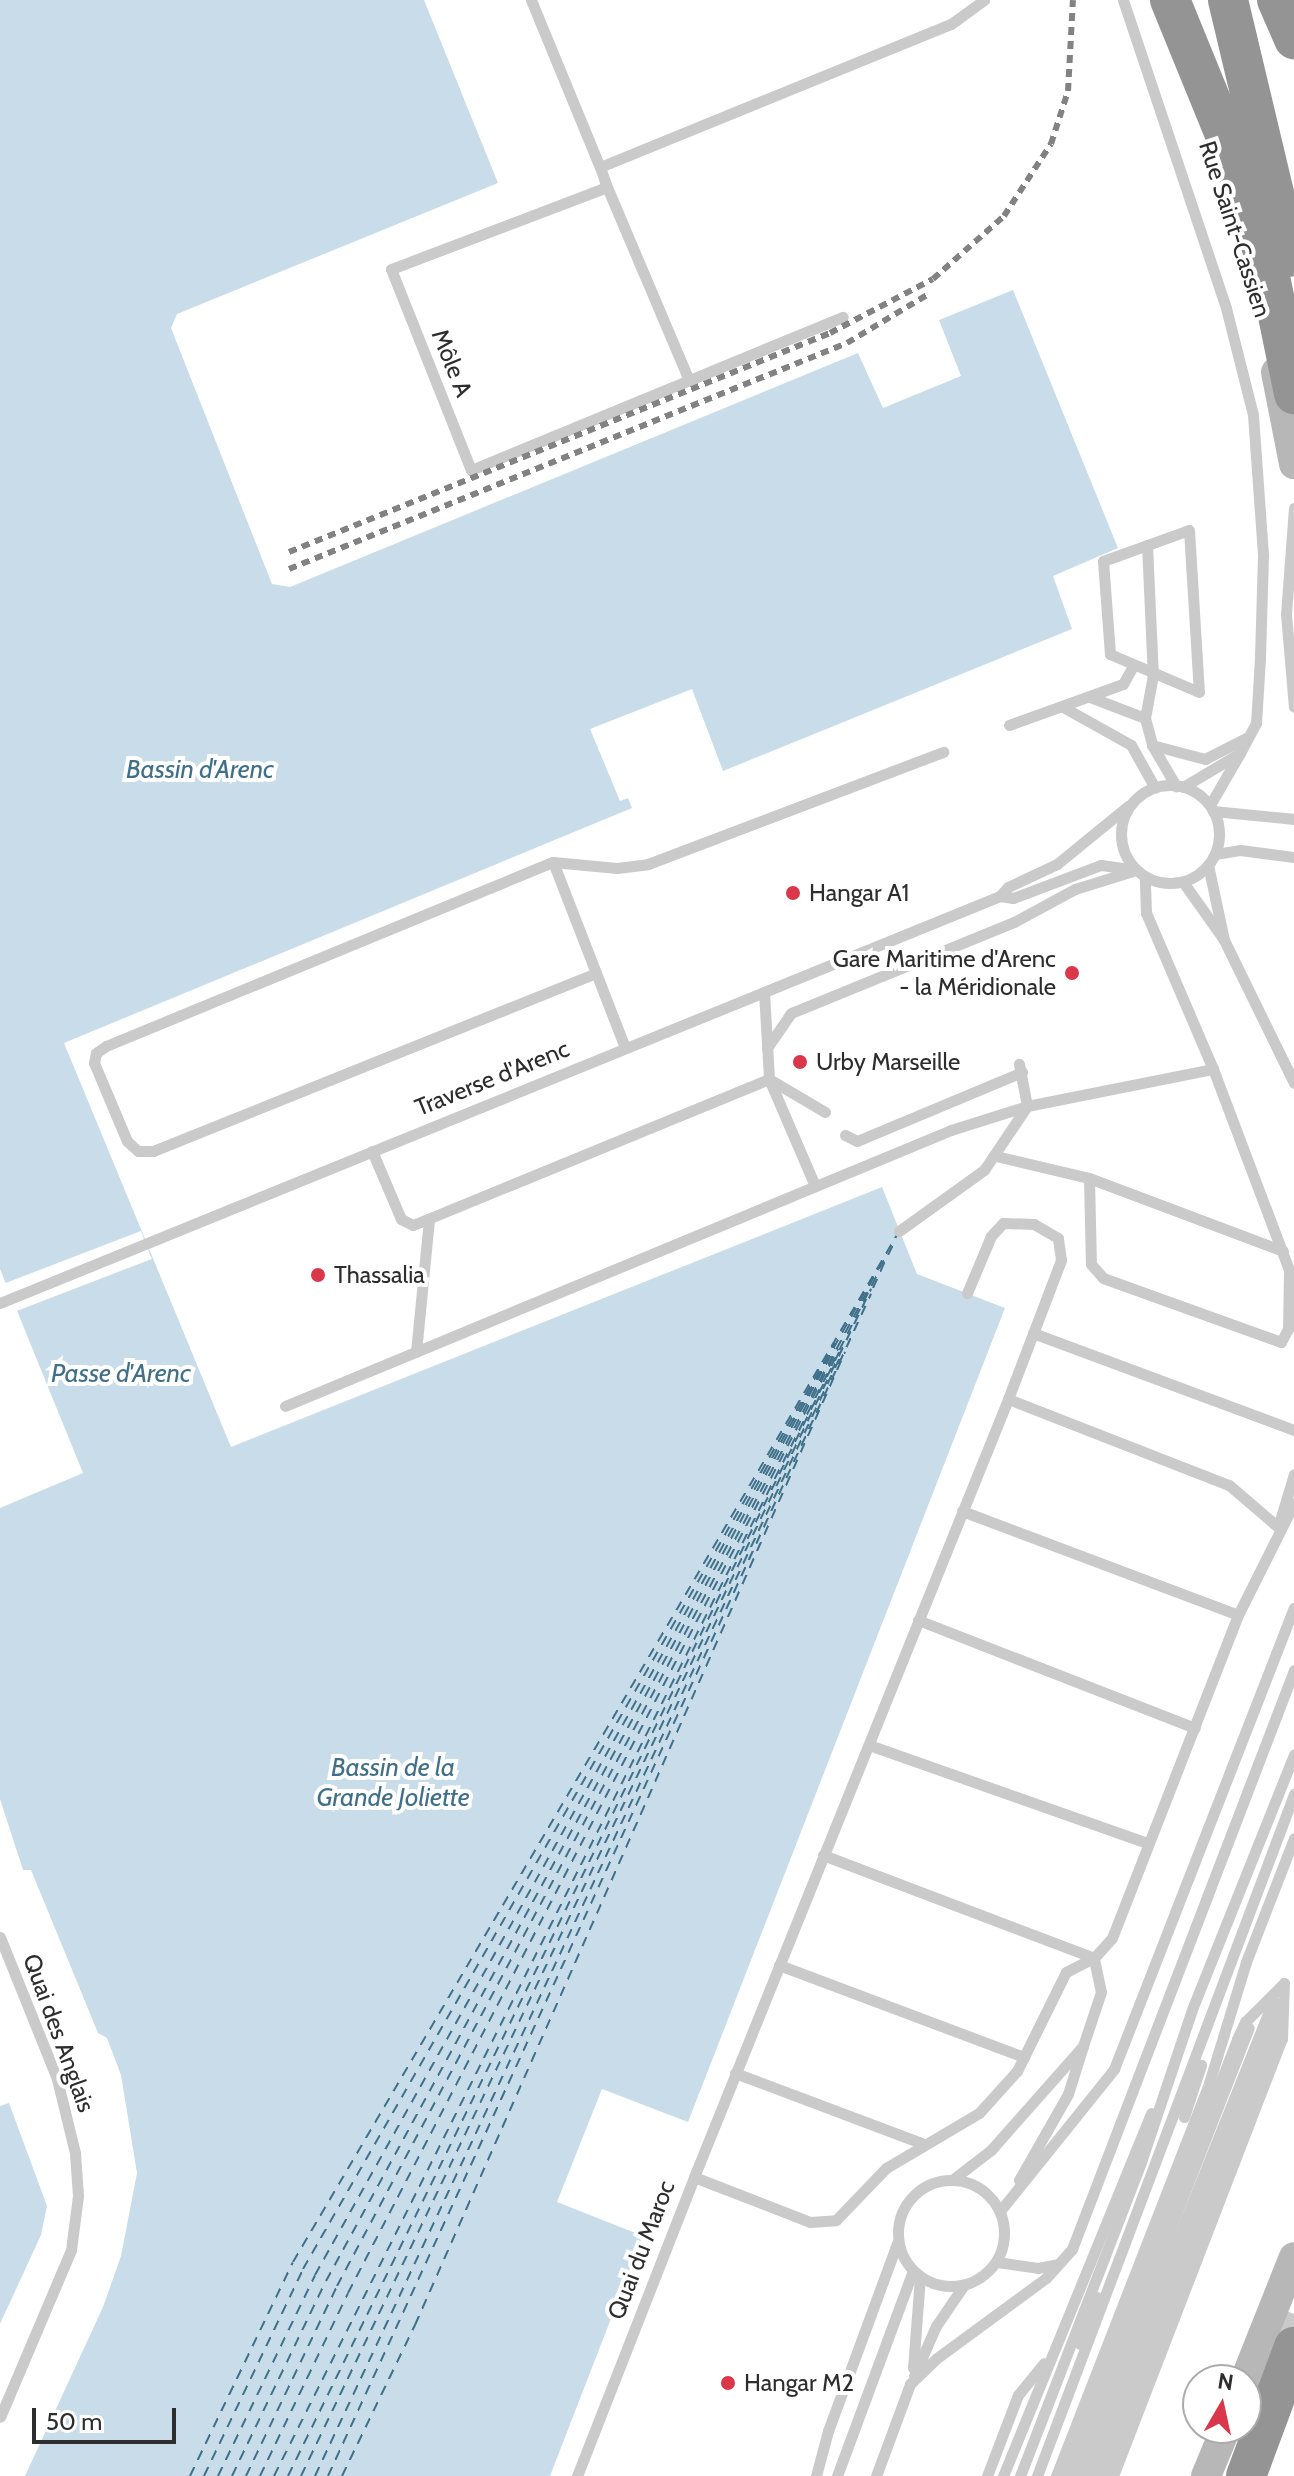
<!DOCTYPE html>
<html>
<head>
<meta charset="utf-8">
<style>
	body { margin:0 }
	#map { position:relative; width:1294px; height:2476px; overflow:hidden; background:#fff; font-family:Cabin,sans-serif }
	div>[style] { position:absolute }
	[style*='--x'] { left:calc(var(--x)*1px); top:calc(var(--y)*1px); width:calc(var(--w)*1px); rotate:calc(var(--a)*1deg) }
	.water>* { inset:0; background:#c8dde9 }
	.pier>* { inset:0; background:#fff; transform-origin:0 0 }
	.ferry>* { height:2px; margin-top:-1px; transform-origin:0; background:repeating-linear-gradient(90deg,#407089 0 10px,transparent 0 18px) }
	.lane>* { height:11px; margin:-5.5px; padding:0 5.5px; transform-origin:5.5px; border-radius:5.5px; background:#cacaca }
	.lane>.ring { margin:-5.5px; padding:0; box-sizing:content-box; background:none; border:11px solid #cacaca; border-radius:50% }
	.street>* { height:22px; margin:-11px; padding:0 11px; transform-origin:11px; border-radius:11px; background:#cacaca }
	.secondary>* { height:30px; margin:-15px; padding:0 15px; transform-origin:15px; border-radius:15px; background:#b7b7b7 }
	.highway>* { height:40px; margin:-20px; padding:0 20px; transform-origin:20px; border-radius:20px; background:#949494 }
	.rail>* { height:6px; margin-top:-3px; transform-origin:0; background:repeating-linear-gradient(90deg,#828282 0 8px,transparent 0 14px) }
	.dots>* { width:22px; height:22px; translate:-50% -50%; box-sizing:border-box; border:4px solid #fff; border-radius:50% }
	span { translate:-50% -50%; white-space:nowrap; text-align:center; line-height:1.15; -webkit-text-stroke:8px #fff; paint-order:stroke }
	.street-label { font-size:24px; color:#2d2d2d }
	.poi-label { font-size:24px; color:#2d2d2d }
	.left { translate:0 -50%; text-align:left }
	.right { translate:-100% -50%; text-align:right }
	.water-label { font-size:26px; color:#407089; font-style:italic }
	.north { position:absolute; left:1182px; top:2364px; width:80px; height:80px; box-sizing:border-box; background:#fff; border:2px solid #ababab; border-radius:50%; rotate:9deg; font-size:22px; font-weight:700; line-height:32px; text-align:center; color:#2d2d2d }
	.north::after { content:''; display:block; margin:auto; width:28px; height:36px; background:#da384a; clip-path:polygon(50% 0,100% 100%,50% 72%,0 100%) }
	.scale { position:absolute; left:32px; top:2408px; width:144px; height:36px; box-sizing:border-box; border:4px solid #2d2d2d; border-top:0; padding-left:10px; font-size:24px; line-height:28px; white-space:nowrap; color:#2d2d2d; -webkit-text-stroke:6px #fff; paint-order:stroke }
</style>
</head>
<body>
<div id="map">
	<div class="water">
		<div style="clip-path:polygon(0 0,424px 0,498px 183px,177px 314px,171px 328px,272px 584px,290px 587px,858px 353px,883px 408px,961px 376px,939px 320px,1013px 290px,1118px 548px,1053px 576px,1072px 629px,723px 771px,692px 689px,590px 729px,620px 801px,628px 798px,632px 808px,64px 1043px,231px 1447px,882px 1187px,917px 1274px,1005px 1308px,688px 2122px,602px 2089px,557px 2202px,643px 2236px,550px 2476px,25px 2476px,103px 2307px,121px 2256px,137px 2173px,121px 2075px,107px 2038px,98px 2033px,31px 1870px,23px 1870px,0 1799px,0 1508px,83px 1473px,0 1269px)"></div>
		<div style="clip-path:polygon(9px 2103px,47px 2206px,41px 2235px,0 2324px,0 2106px)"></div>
	</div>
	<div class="pier">
		<div style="left:141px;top:1231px;width:30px;height:149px;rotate:69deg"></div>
	</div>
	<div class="ferry">
		<div style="--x:888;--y:1255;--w:13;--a:-63"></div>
		<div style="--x:879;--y:1269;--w:18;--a:-61"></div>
		<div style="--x:869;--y:1286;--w:21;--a:-62"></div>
		<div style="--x:873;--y:1288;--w:30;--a:-66"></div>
		<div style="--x:190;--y:2476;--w:237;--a:-64.3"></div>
		<div style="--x:293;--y:2262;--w:1191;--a:-59.54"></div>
		<div style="--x:204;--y:2476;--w:229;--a:-64.4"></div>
		<div style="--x:303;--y:2269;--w:1068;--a:-60.12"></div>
		<div style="--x:218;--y:2476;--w:223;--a:-64.2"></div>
		<div style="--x:315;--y:2275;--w:1131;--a:-60.78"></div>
		<div style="--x:232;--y:2476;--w:216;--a:-64.3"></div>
		<div style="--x:326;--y:2281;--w:1063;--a:-61.39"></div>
		<div style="--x:246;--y:2476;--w:211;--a:-64.4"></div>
		<div style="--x:337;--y:2286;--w:1131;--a:-61.94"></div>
		<div style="--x:260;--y:2476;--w:203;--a:-64.3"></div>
		<div style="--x:348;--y:2293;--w:1064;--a:-62.57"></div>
		<div style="--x:274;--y:2476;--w:1348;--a:-63.34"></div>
		<div style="--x:288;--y:2476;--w:1254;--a:-63.88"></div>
		<div style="--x:301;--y:2476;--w:1317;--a:-64.35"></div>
		<div style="--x:315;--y:2476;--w:1238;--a:-64.86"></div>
		<div style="--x:328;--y:2476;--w:1301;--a:-65.33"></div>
		<div style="--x:342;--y:2476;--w:168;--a:-64.2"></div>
		<div style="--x:415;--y:2325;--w:1064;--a:-66.16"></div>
	</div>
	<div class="lane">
		<div style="--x:531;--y:0;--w:181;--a:67.6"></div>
		<div style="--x:600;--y:167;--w:379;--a:-22.2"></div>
		<div style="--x:951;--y:24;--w:41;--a:-36"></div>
		<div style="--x:1123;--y:0;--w:325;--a:71.5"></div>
		<div style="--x:1226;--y:308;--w:110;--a:75.8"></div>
		<div style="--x:1253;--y:415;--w:141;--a:85.9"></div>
		<div style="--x:1263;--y:556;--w:102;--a:91.7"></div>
		<div style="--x:1260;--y:658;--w:65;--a:93.5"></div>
		<div style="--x:1256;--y:723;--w:34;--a:118"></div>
		<div style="--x:600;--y:167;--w:21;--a:71"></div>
		<div style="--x:607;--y:187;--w:231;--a:159.2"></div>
		<div style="--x:391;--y:269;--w:216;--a:68.3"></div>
		<div style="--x:471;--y:470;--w:402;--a:-22.4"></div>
		<div style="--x:607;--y:187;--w:210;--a:67"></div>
		<div style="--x:1294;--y:508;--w:106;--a:94.3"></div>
		<div style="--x:1286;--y:614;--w:93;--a:85.1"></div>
		<div style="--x:1189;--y:530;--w:162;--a:86.5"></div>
		<div style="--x:1199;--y:692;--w:97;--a:-156.9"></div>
		<div style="--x:1110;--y:654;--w:93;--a:-94.3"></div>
		<div style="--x:1103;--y:561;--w:91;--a:-19.8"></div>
		<div style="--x:1147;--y:545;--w:130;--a:87.4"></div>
		<div style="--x:1153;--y:675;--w:44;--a:100.5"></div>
		<div style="--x:1145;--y:718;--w:28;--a:75"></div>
		<div style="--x:1152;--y:745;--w:48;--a:59.7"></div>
		<div style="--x:1090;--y:697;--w:59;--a:20.9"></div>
		<div style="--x:1063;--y:707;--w:78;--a:29.2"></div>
		<div style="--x:1131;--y:745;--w:49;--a:60.8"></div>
		<div style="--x:1009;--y:725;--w:121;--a:-19.8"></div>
		<div style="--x:1123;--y:684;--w:21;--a:-61"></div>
		<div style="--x:1152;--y:745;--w:55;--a:14.8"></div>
		<div style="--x:1205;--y:759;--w:48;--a:-27.1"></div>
		<div class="ring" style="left:1121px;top:785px;width:87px;height:87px"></div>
		<div style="--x:1183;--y:787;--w:66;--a:-30.8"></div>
		<div style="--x:1240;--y:753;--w:60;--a:120"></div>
		<div style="--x:1128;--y:806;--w:92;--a:140.8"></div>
		<div style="--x:1057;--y:864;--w:54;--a:154.9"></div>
		<div style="--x:1008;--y:887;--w:12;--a:132"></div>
		<div style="--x:1000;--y:896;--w:13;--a:9"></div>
		<div style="--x:1013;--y:898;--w:94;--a:-20.6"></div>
		<div style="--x:1101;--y:865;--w:34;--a:8"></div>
		<div style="--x:1213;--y:811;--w:81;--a:5.6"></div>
		<div style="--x:1215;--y:854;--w:25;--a:-9"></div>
		<div style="--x:1240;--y:850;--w:54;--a:7.4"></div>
		<div style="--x:553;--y:862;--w:199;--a:68.8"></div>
		<div style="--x:1183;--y:882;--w:71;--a:54.7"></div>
		<div style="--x:1224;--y:940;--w:77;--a:-102"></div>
		<div style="--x:1224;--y:940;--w:159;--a:63.9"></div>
		<div style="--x:596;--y:973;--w:477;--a:158.1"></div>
		<div style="--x:153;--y:1151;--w:15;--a:180"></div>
		<div style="--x:138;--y:1151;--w:15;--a:-138"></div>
		<div style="--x:127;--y:1141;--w:85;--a:-112.9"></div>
		<div style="--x:94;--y:1063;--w:10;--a:-79"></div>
		<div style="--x:96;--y:1053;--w:12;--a:-35"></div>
		<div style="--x:106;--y:1046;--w:483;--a:-22.4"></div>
		<div style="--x:553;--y:862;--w:64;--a:5.4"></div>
		<div style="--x:617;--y:868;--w:31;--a:-7"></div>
		<div style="--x:648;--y:864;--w:316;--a:-20.8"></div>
		<div style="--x:764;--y:992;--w:87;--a:86.7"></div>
		<div style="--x:769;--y:1079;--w:116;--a:66.7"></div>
		<div style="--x:767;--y:1048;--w:42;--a:-55.6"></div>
		<div style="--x:791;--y:1013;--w:241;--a:-22.2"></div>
		<div style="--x:1014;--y:922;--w:69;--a:-28.4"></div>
		<div style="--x:1075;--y:889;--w:64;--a:-17.3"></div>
		<div style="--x:845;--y:1135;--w:13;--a:27"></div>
		<div style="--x:857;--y:1141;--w:179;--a:-22.7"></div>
		<div style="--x:372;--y:1151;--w:74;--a:66.9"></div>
		<div style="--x:401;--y:1219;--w:13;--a:27"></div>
		<div style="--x:413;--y:1225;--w:385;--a:-22.3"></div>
		<div style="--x:769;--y:1079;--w:65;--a:30.5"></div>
		<div style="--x:996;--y:1156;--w:96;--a:13.3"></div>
		<div style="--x:1089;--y:1178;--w:86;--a:88.7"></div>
		<div style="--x:1091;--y:1264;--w:18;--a:49"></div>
		<div style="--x:1103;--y:1278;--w:189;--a:19.8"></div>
		<div style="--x:1281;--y:1342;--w:15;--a:-62"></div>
		<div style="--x:1288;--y:1329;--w:59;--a:-89"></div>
		<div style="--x:1289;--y:1270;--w:215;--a:-110.7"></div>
		<div style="--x:1089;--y:1178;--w:207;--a:20.6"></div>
		<div style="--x:899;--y:1231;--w:105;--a:-35.7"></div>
		<div style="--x:984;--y:1170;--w:77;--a:-56.1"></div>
		<div style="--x:1027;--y:1106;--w:190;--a:-11.3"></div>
		<div style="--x:1213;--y:1069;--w:170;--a:-113.2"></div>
		<div style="--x:1146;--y:913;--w:36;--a:-92"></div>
		<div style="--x:0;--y:1303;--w:1080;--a:-22.15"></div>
		<div style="--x:1033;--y:1333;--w:278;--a:20.4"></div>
		<div style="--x:416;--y:1352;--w:134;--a:-84.4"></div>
		<div style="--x:1008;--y:1399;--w:237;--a:21.3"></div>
		<div style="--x:1229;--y:1485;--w:65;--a:40.6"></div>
		<div style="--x:1278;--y:1527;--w:55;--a:-73.2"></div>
		<div style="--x:285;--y:1406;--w:721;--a:-22.51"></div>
		<div style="--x:951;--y:1130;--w:80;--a:-17.5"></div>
		<div style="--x:1027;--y:1106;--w:43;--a:-100.8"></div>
		<div style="--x:962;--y:1511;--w:295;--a:20.6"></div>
		<div style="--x:918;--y:1620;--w:297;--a:21.3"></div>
		<div style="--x:869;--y:1745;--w:295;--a:19.4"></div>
		<div style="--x:823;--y:1855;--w:290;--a:20.8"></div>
		<div style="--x:0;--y:1937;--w:153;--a:68.1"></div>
		<div style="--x:57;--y:2079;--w:76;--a:76.3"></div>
		<div style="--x:75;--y:2153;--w:43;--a:86"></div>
		<div style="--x:78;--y:2196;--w:54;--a:97.4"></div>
		<div style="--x:71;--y:2250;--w:181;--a:113"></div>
		<div style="--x:779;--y:1965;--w:262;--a:20.6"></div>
		<div style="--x:1083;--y:2046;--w:57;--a:-71.6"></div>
		<div style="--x:1101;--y:1992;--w:35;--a:-102"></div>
		<div style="--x:1094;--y:1958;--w:27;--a:-48"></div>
		<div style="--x:1112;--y:1938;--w:347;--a:-68.7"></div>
		<div style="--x:1238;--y:1615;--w:125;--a:-63.4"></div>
		<div style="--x:735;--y:2073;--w:199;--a:20.6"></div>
		<div style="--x:1184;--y:2117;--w:55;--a:-71.9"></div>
		<div style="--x:694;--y:2177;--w:839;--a:-68.02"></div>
		<div style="--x:1008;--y:1399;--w:149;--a:-69.1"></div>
		<div style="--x:1061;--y:1260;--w:22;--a:-98"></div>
		<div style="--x:1058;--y:1238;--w:28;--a:-150"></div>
		<div style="--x:1034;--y:1224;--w:31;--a:-178"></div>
		<div style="--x:1003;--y:1223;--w:18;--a:133"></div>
		<div style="--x:991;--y:1236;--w:62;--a:112.8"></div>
		<div class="ring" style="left:898px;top:2180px;width:95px;height:95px"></div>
		<div style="--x:952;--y:2180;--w:49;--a:-37.6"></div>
		<div style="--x:991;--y:2150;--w:139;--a:-48.5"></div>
		<div style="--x:1083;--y:2046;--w:50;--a:107.4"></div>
		<div style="--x:1068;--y:2094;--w:99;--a:119.7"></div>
		<div style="--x:1000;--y:2211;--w:182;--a:-51.2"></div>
		<div style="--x:1114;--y:2069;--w:495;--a:-68.7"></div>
		<div style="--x:997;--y:2262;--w:41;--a:8.3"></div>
		<div style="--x:1038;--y:2268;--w:20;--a:-11"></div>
		<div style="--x:1080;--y:2344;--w:50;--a:-69"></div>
		<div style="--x:913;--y:2368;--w:91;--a:-85.6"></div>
		<div style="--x:914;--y:2376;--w:55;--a:-66.3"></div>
		<div style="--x:936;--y:2326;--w:50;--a:-55.7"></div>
		<div style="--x:577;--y:2476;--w:321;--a:-68.6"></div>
		<div style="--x:694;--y:2177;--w:124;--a:21.2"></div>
		<div style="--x:810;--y:2222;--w:26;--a:-4"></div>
		<div style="--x:836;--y:2220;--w:72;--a:-46.1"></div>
		<div style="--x:886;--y:2168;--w:108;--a:-30.6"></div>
		<div style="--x:979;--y:2113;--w:57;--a:-47.9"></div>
		<div style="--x:1017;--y:2071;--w:110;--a:-63.7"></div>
		<div style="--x:1066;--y:1972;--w:31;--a:-27"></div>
		<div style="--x:816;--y:2476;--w:47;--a:-75.1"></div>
		<div style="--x:828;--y:2431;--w:200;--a:-69.8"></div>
		<div style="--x:837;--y:2476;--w:219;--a:-69.7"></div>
		<div style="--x:876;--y:2476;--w:98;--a:-69.7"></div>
		<div style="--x:910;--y:2384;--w:37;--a:-44"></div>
		<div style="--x:937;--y:2358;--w:135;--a:-36.3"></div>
		<div style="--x:1046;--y:2278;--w:39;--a:-48"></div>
		<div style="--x:1072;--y:2249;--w:620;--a:-69.02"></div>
		<div style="--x:987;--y:2476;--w:87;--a:-69.1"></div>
		<div style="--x:1018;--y:2395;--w:41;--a:-50.9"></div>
		<div style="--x:1003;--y:2476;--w:392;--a:-67.8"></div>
		<div style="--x:1020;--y:2476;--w:337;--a:-68.9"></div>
		<div style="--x:1141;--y:2162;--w:163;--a:-71.5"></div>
		<div style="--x:1193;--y:2007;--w:272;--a:-68.2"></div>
		<div style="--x:1037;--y:2476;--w:729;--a:-69.35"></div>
		<div style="--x:1056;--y:2476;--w:422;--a:-68.7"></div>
		<div style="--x:1209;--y:2083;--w:127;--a:-73"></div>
		<div style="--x:1246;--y:1962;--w:133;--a:-68.8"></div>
		<div style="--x:1066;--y:2476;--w:469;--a:-68.6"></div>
		<div style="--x:1237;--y:2039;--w:19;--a:-65"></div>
		<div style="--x:1245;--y:2022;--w:55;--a:-45"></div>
		<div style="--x:1074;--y:2476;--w:481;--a:-68.7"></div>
		<div style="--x:1083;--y:2476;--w:512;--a:-68.2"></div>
		<div style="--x:1091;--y:2476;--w:508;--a:-68.53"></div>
		<div style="--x:1102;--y:2476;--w:468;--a:-68.6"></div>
		<div style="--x:1273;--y:2040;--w:30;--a:-78"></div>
		<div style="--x:1113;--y:2476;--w:469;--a:-68.9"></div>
		<div style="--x:1282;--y:2039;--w:56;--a:-88"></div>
	</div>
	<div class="street">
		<div style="--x:1271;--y:2317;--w:25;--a:21"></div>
	</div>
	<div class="secondary">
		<div style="--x:1276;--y:372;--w:94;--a:78.9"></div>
		<div style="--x:1245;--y:2380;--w:132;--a:-68.3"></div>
		<div style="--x:1206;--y:2476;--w:52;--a:-67.4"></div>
	</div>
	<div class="highway">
		<div style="--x:1170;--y:0;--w:148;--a:67.8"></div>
		<div style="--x:1226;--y:137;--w:137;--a:72.1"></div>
		<div style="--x:1268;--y:267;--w:130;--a:78.4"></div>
		<div style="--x:1228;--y:0;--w:264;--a:76.6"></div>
		<div style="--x:1277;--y:0;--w:43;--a:66.4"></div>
		<div style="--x:1246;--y:2476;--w:138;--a:-69.6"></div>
	</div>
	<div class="rail">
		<div style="--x:289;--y:552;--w:584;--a:-22.04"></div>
		<div style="--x:830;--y:333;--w:116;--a:-27.7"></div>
		<div style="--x:933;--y:279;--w:95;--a:-41.6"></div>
		<div style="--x:1004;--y:216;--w:86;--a:-56.9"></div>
		<div style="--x:1051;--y:144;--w:56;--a:-72.2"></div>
		<div style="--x:1068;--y:91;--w:91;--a:-86.9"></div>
		<div style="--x:289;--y:569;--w:602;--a:-22.05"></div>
		<div style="--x:847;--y:343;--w:93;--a:-31"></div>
	</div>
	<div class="dots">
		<div style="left:793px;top:893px;background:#da384a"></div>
		<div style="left:1072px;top:973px;background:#da384a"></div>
		<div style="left:800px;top:1062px;background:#da384a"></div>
		<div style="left:318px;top:1275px;background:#da384a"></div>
		<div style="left:728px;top:2383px;background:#da384a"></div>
	</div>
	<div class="street-label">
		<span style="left:1235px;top:229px;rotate:72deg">Rue Saint-Cassien</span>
		<span style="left:452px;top:363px;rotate:68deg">Môle A</span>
		<span style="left:492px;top:1078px;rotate:-22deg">Traverse d'Arenc</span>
		<span style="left:59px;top:2033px;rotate:70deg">Quai des Anglais</span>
		<span style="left:641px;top:2250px;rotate:-69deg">Quai du Maroc</span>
	</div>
	<div class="poi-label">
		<span class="left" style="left:809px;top:893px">Hangar A1</span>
		<span class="right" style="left:1056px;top:973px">Gare Maritime d'Arenc<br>- la Méridionale</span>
		<span class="left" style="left:816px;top:1062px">Urby Marseille</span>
		<span class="left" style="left:334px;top:1275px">Thassalia</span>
		<span class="left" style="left:744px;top:2383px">Hangar M2</span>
	</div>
	<div class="water-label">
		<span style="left:200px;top:770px">Bassin d'Arenc</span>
		<span style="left:121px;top:1374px">Passe d'Arenc</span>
		<span style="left:393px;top:1783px">Bassin de la<br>Grande Joliette</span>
	</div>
	<div class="north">N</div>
	<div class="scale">50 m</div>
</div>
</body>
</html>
